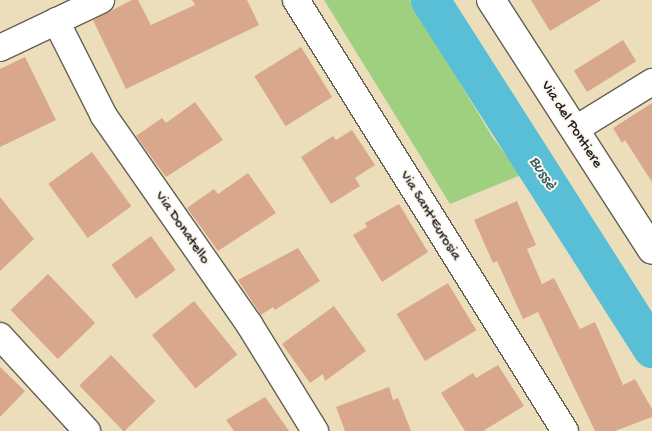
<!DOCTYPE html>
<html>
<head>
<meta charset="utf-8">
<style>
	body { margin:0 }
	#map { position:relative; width:652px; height:431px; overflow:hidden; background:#ecdebb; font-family:"Gochi Hand",sans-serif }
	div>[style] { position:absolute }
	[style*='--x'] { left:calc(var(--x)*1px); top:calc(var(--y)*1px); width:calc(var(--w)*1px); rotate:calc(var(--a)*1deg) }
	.green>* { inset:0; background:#9fd07f }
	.river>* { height:39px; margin:-19.5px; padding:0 19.5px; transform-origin:19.5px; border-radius:19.5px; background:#58bfd6 }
	.building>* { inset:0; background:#d9a78b; transform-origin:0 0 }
	.roads { filter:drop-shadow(1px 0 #656054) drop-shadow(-1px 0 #656054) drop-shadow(0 1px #656054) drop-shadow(0 -1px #656054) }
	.minor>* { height:26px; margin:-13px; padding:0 13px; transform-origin:13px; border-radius:13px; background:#fff }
	.major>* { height:28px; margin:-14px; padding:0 14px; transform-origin:14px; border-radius:14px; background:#fff }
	span { translate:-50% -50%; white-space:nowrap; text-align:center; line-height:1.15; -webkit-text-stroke:4px #fbf7ec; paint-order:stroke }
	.street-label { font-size:15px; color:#1c1c1c }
	.water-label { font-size:16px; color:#345d66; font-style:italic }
</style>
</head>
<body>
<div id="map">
	<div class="green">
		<div style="clip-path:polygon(324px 0,410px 0,493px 138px,521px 175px,450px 204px)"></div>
	</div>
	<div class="river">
		<div style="--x:430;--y:0;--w:413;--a:57.5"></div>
	</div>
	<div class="building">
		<div style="clip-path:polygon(132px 0,138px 0,151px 25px,195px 5px,192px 0,247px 0,259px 25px,126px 89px,93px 20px)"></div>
		<div style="clip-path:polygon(531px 0,601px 0,550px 31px)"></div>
		<div style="left:623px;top:40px;width:25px;height:58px;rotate:58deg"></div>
		<div style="left:301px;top:47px;width:59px;height:55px;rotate:58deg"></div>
		<div style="clip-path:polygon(25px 57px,56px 120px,0 147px,0 69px)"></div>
		<div style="clip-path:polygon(195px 102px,223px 140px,166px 177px,136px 136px,162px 118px,166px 123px)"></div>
		<div style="clip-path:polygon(652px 103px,652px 182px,625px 140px,622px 143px,613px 128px)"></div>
		<div style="clip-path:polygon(352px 130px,375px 165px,355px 178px,360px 186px,331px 204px,301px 157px,333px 136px,336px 140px)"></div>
		<div style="left:92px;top:152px;width:67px;height:54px;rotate:54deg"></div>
		<div style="clip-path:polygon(248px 173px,276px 213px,218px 251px,187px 208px,214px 189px,218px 194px)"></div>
		<div style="clip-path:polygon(0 197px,34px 239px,0 271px)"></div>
		<div style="clip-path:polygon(517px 201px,536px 245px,527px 249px,542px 284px,554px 278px,580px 329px,595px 322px,623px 385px,635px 379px,652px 409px,652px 417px,615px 431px,595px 431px,538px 312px,523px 319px,497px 261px,493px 263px,474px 220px)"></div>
		<div style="clip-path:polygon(399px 204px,428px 252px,382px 282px,353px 235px,367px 227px,365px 223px)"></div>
		<div style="left:151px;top:236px;width:42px;height:49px;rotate:54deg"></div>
		<div style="clip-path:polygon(298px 248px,320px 281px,275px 310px,273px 307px,261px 315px,238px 280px)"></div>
		<div style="left:48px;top:274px;width:68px;height:52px;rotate:46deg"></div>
		<div style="left:448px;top:283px;width:55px;height:60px;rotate:59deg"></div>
		<div style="left:194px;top:301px;width:69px;height:54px;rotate:51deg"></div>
		<div style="clip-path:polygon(334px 306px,366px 351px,325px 381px,323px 374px,310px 383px,282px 344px)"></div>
		<div style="left:111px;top:355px;width:64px;height:44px;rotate:46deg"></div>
		<div style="clip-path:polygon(498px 365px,524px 406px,483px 431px,465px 431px,441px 393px,473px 373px,476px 378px)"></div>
		<div style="clip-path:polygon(0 367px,25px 391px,0 417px)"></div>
		<div style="clip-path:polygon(389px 387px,393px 400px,398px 398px,411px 431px,345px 431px,336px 407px)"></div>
		<div style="clip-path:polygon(265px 397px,289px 431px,234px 431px,226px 420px)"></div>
	</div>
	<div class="roads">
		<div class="minor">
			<div style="--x:296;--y:0;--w:508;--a:58.03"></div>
			<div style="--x:56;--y:21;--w:106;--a:63.2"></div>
			<div style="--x:104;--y:116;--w:254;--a:55.1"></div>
			<div style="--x:249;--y:324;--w:126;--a:58.3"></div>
			<div style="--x:0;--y:48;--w:112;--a:-25.4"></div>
			<div style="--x:574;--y:130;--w:92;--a:-31.6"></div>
			<div style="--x:0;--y:336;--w:129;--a:47.5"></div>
		</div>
		<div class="major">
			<div style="--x:491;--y:0;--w:297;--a:57.2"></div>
		</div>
	</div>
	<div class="street-label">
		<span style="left:571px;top:125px;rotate:57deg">Via del Pontiere</span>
		<span style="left:430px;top:216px;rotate:58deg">Via Sant'Eurosia</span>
		<span style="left:182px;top:228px;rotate:55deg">Via Donatello</span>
	</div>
	<div class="water-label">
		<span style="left:541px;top:174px;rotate:57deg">Bussè</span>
	</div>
</div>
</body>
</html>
